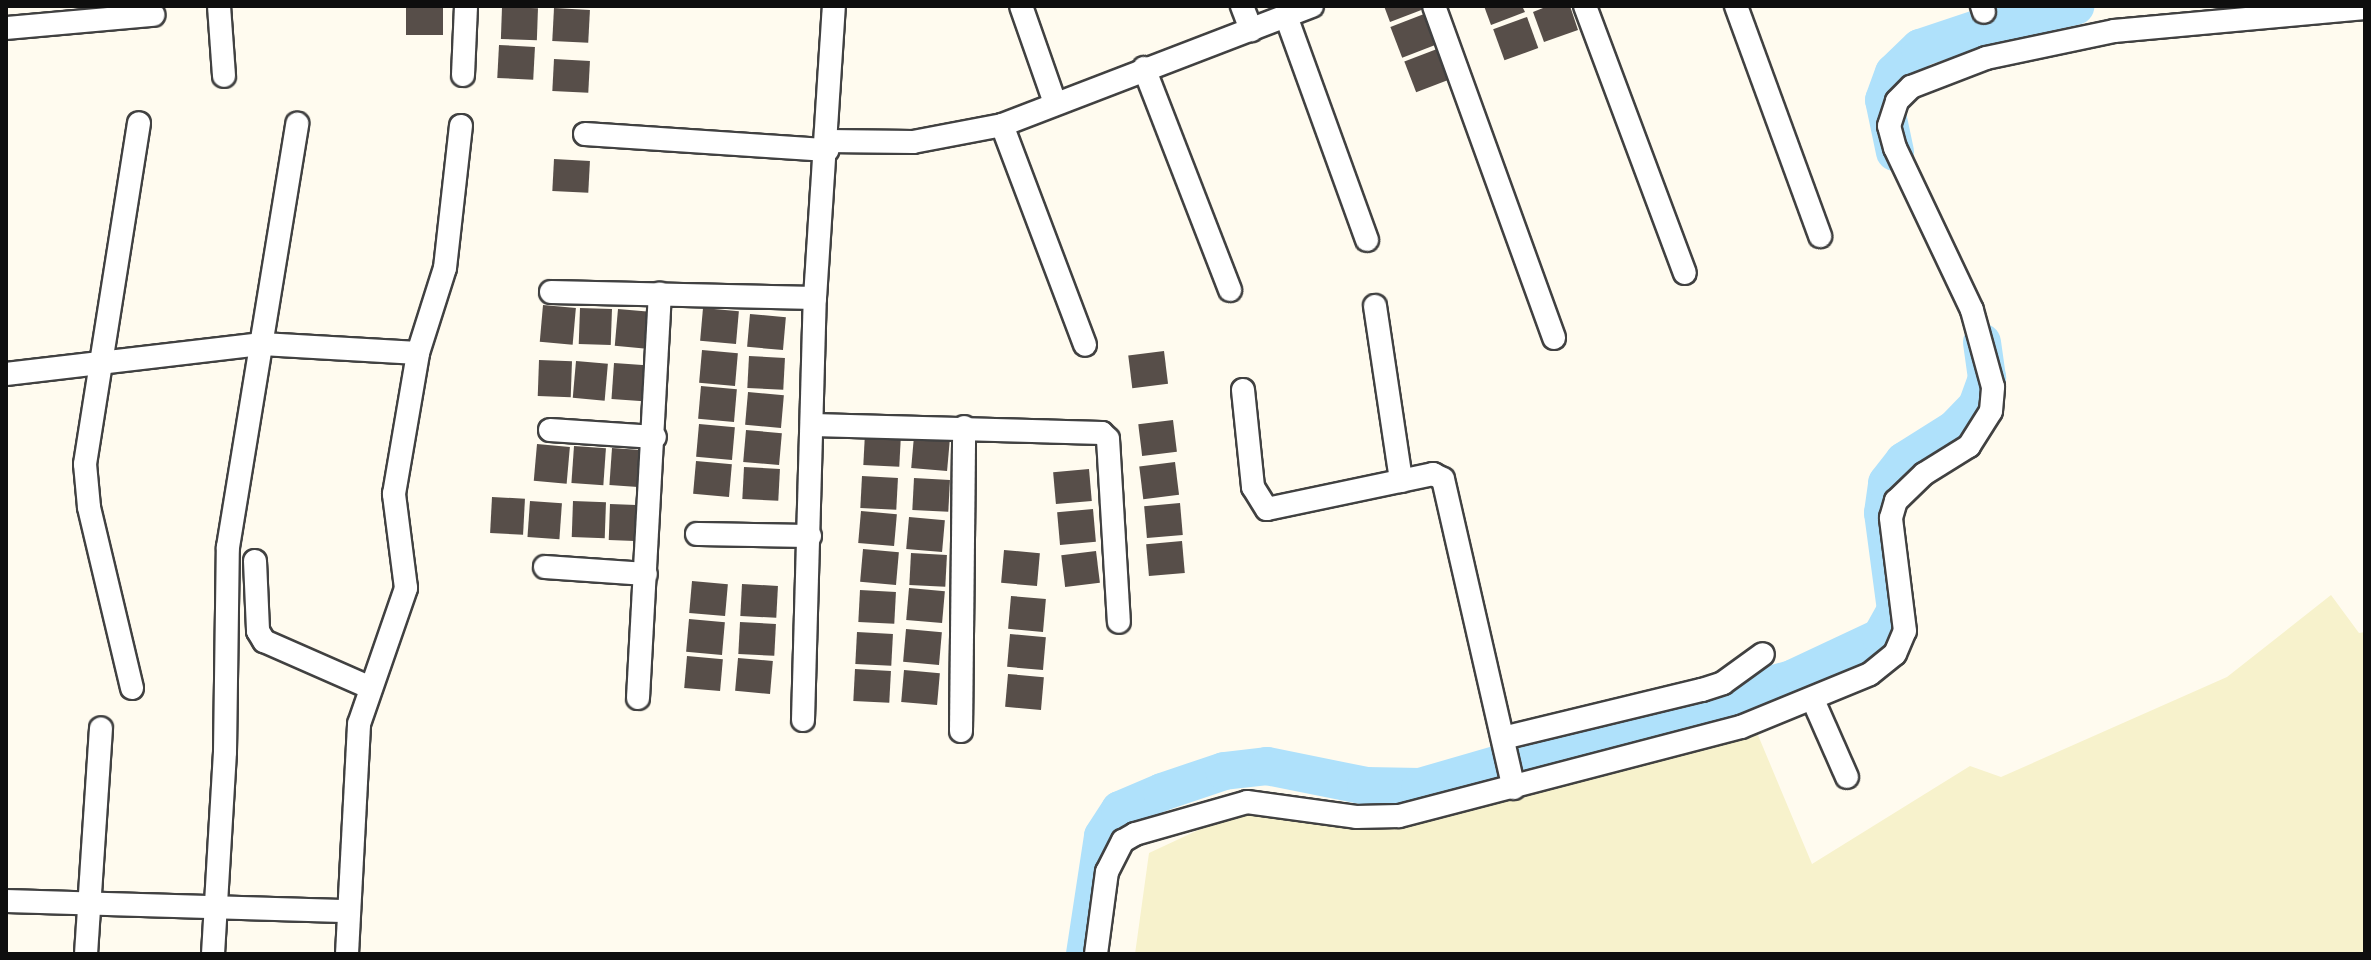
<!DOCTYPE html>
<html>
<head>
<meta charset="utf-8">
<style>
	body { margin:0 }
	#map { position:relative; width:2371px; height:960px; overflow:hidden; background:#fffbef; font-family:Lora,serif }
	div>[style] { position:absolute }
	[style*='--x'] { left:calc(var(--x)*1px); top:calc(var(--y)*1px); width:calc(var(--w)*1px); rotate:calc(var(--a)*1deg) }
	.farmland>* { inset:0; background:#f7f2cc }
	.river>* { height:38px; margin:-19px; padding:0 19px; transform-origin:19px; border-radius:19px; background:#afe1fb }
	.building>* { inset:0; background:#574e49; transform-origin:0 0 }
	.roads { filter:drop-shadow(2px 0 #414141) drop-shadow(-2px 0 #414141) drop-shadow(0 2px #414141) drop-shadow(0 -2px #414141) }
	.minor>* { height:22px; margin:-11px; padding:0 11px; transform-origin:11px; border-radius:11px; background:#fff }
	span { translate:-50% -50%; white-space:nowrap; text-align:center; line-height:1.15; -webkit-text-stroke:8px #fff; paint-order:stroke }
	.frame { position:absolute; inset:0; border:8px solid #0e0e0e; pointer-events:none }
</style>
</head>
<body>
<div id="map">
	<div class="farmland">
		<div style="clip-path:polygon(2331px 595px,2359px 633px,2365px 632px,2365px 954px,1135px 954px,1149px 853px,1252px 805px,1390px 827px,1755px 728px,1812px 864px,1970px 766px,2001px 777px,2227px 677px)"></div>
	</div>
	<div class="river">
		<div style="--x:1895;--y:152;--w:53;--a:-101.9"></div>
		<div style="--x:1884;--y:100;--w:29;--a:-70"></div>
		<div style="--x:1894;--y:73;--w:36;--a:-44"></div>
		<div style="--x:1920;--y:48;--w:63;--a:-18.4"></div>
		<div style="--x:1980;--y:28;--w:98;--a:-13"></div>
		<div style="--x:1085;--y:954;--w:119;--a:-81.3"></div>
		<div style="--x:1103;--y:836;--w:31;--a:-57"></div>
		<div style="--x:1120;--y:810;--w:46;--a:-23.2"></div>
		<div style="--x:1162;--y:792;--w:65;--a:-18.7"></div>
		<div style="--x:1224;--y:771;--w:43;--a:-6.6"></div>
		<div style="--x:1267;--y:766;--w:101;--a:11.4"></div>
		<div style="--x:1366;--y:786;--w:54;--a:1.1"></div>
		<div style="--x:1420;--y:787;--w:390;--a:-16.2"></div>
		<div style="--x:1794;--y:678;--w:96;--a:-25.2"></div>
		<div style="--x:1881;--y:637;--w:31;--a:-61"></div>
		<div style="--x:1896;--y:610;--w:98;--a:-97.6"></div>
		<div style="--x:1883;--y:513;--w:30;--a:-82"></div>
		<div style="--x:1887;--y:483;--w:28;--a:-52"></div>
		<div style="--x:1904;--y:461;--w:60;--a:-32.1"></div>
		<div style="--x:1955;--y:429;--w:32;--a:-46"></div>
		<div style="--x:1977;--y:406;--w:30;--a:-70"></div>
		<div style="--x:1987;--y:378;--w:36;--a:-98"></div>
	</div>
	<div class="building">
		<div style="left:406px;top:6px;width:37px;height:29px"></div>
		<div style="clip-path:polygon(1384px 6px,1422px 6px,1424px 9px,1390px 22px)"></div>
		<div style="clip-path:polygon(1484px 6px,1522px 6px,1525px 12px,1491px 25px)"></div>
		<div style="clip-path:polygon(1548px 6px,1570px 6px,1578px 30px,1544px 42px,1533px 12px)"></div>
		<div style="left:502px;top:7px;width:36px;height:32px;rotate:2deg"></div>
		<div style="left:554px;top:8px;width:36px;height:33px;rotate:3deg"></div>
		<div style="left:1424px;top:14px;width:33px;height:36px;rotate:69deg"></div>
		<div style="left:1527px;top:17px;width:33px;height:36px;rotate:70deg"></div>
		<div style="left:499px;top:45px;width:36px;height:33px;rotate:3deg"></div>
		<div style="left:1437px;top:49px;width:33px;height:35px;rotate:69deg"></div>
		<div style="left:554px;top:59px;width:36px;height:32px;rotate:3deg"></div>
		<div style="left:554px;top:159px;width:36px;height:32px;rotate:3deg"></div>
		<div style="left:543px;top:305px;width:33px;height:37px;rotate:5deg"></div>
		<div style="left:580px;top:308px;width:32px;height:36px;rotate:2deg"></div>
		<div style="left:703px;top:308px;width:36px;height:33px;rotate:5deg"></div>
		<div style="left:618px;top:309px;width:32px;height:37px;rotate:5deg"></div>
		<div style="left:750px;top:314px;width:36px;height:33px;rotate:5deg"></div>
		<div style="left:702px;top:350px;width:36px;height:33px;rotate:5deg"></div>
		<div style="left:1164px;top:351px;width:33px;height:36px;rotate:83deg"></div>
		<div style="left:749px;top:356px;width:36px;height:32px;rotate:3deg"></div>
		<div style="left:539px;top:360px;width:33px;height:36px;rotate:2deg"></div>
		<div style="left:576px;top:361px;width:32px;height:37px;rotate:5deg"></div>
		<div style="left:614px;top:363px;width:32px;height:36px;rotate:4deg"></div>
		<div style="left:701px;top:386px;width:36px;height:33px;rotate:5deg"></div>
		<div style="left:748px;top:392px;width:36px;height:33px;rotate:5deg"></div>
		<div style="left:1173px;top:420px;width:32px;height:35px;rotate:83deg"></div>
		<div style="left:699px;top:424px;width:36px;height:33px;rotate:5deg"></div>
		<div style="left:746px;top:430px;width:36px;height:32px;rotate:5deg"></div>
		<div style="left:865px;top:433px;width:36px;height:32px;rotate:3deg"></div>
		<div style="left:914px;top:436px;width:36px;height:32px;rotate:5deg"></div>
		<div style="left:537px;top:444px;width:33px;height:37px;rotate:5deg"></div>
		<div style="left:574px;top:446px;width:32px;height:37px;rotate:4deg"></div>
		<div style="left:612px;top:448px;width:32px;height:37px;rotate:4deg"></div>
		<div style="left:696px;top:461px;width:36px;height:33px;rotate:5deg"></div>
		<div style="left:1175px;top:462px;width:33px;height:36px;rotate:83deg"></div>
		<div style="left:744px;top:467px;width:36px;height:32px;rotate:3deg"></div>
		<div style="left:1089px;top:469px;width:32px;height:36px;rotate:85deg"></div>
		<div style="left:862px;top:476px;width:36px;height:32px;rotate:3deg"></div>
		<div style="left:914px;top:478px;width:36px;height:32px;rotate:3deg"></div>
		<div style="left:492px;top:497px;width:33px;height:36px;rotate:3deg"></div>
		<div style="left:530px;top:501px;width:32px;height:36px;rotate:4deg"></div>
		<div style="left:573px;top:501px;width:33px;height:36px;rotate:2deg"></div>
		<div style="left:1180px;top:503px;width:32px;height:36px;rotate:85deg"></div>
		<div style="left:610px;top:504px;width:33px;height:36px;rotate:2deg"></div>
		<div style="left:1093px;top:509px;width:33px;height:36px;rotate:85deg"></div>
		<div style="left:861px;top:511px;width:36px;height:32px;rotate:5deg"></div>
		<div style="left:909px;top:517px;width:36px;height:32px;rotate:5deg"></div>
		<div style="left:1182px;top:541px;width:32px;height:36px;rotate:85deg"></div>
		<div style="left:863px;top:549px;width:36px;height:33px;rotate:5deg"></div>
		<div style="left:1004px;top:550px;width:36px;height:33px;rotate:5deg"></div>
		<div style="left:1096px;top:551px;width:32px;height:35px;rotate:83deg"></div>
		<div style="left:911px;top:553px;width:36px;height:32px;rotate:3deg"></div>
		<div style="left:692px;top:581px;width:36px;height:32px;rotate:5deg"></div>
		<div style="left:742px;top:584px;width:36px;height:32px;rotate:3deg"></div>
		<div style="left:909px;top:588px;width:36px;height:32px;rotate:5deg"></div>
		<div style="left:860px;top:590px;width:36px;height:32px;rotate:3deg"></div>
		<div style="left:1011px;top:596px;width:35px;height:33px;rotate:5deg"></div>
		<div style="left:689px;top:619px;width:36px;height:33px;rotate:5deg"></div>
		<div style="left:740px;top:622px;width:36px;height:32px;rotate:3deg"></div>
		<div style="left:906px;top:629px;width:36px;height:33px;rotate:5deg"></div>
		<div style="left:857px;top:632px;width:36px;height:32px;rotate:3deg"></div>
		<div style="left:1010px;top:634px;width:36px;height:33px;rotate:5deg"></div>
		<div style="left:687px;top:656px;width:36px;height:32px;rotate:5deg"></div>
		<div style="left:738px;top:658px;width:35px;height:33px;rotate:5deg"></div>
		<div style="left:855px;top:669px;width:36px;height:32px;rotate:3deg"></div>
		<div style="left:904px;top:670px;width:36px;height:32px;rotate:5deg"></div>
		<div style="left:1008px;top:674px;width:36px;height:33px;rotate:5deg"></div>
	</div>
	<div class="roads">
		<div class="minor">
			<div style="--x:219;--y:6;--w:70;--a:85.9"></div>
			<div style="--x:1021;--y:6;--w:103;--a:70.7"></div>
			<div style="--x:1242;--y:6;--w:26;--a:69"></div>
			<div style="--x:1434;--y:6;--w:353;--a:70.1"></div>
			<div style="--x:1585;--y:6;--w:285;--a:69.5"></div>
			<div style="--x:1736;--y:6;--w:245;--a:69.9"></div>
			<div style="--x:1982;--y:6;--w:6;--a:72"></div>
			<div style="--x:1286;--y:16;--w:238;--a:70.1"></div>
			<div style="--x:6;--y:28;--w:148;--a:-5.1"></div>
			<div style="--x:1144;--y:68;--w:238;--a:68.8"></div>
			<div style="--x:463;--y:75;--w:69;--a:-87.5"></div>
			<div style="--x:1002;--y:125;--w:235;--a:69.3"></div>
			<div style="--x:585;--y:134;--w:243;--a:3.8"></div>
			<div style="--x:828;--y:141;--w:85;--a:0.7"></div>
			<div style="--x:913;--y:142;--w:91;--a:-10.8"></div>
			<div style="--x:1002;--y:125;--w:332;--a:-21"></div>
			<div style="--x:551;--y:292;--w:264;--a:1.3"></div>
			<div style="--x:1375;--y:306;--w:177;--a:81.5"></div>
			<div style="--x:6;--y:374;--w:258;--a:-6.7"></div>
			<div style="--x:262;--y:344;--w:156;--a:3.3"></div>
			<div style="--x:1243;--y:390;--w:98;--a:84.1"></div>
			<div style="--x:1253;--y:487;--w:26;--a:58"></div>
			<div style="--x:1267;--y:509;--w:170;--a:-11.9"></div>
			<div style="--x:1433;--y:474;--w:11;--a:27"></div>
			<div style="--x:1443;--y:479;--w:317;--a:77.1"></div>
			<div style="--x:813;--y:425;--w:289;--a:1.6"></div>
			<div style="--x:1102;--y:433;--w:8;--a:45"></div>
			<div style="--x:1108;--y:439;--w:183;--a:86.6"></div>
			<div style="--x:550;--y:430;--w:105;--a:3.8"></div>
			<div style="--x:697;--y:534;--w:113;--a:1"></div>
			<div style="--x:255;--y:561;--w:70;--a:87.5"></div>
			<div style="--x:258;--y:631;--w:12;--a:59"></div>
			<div style="--x:264;--y:641;--w:115;--a:23.7"></div>
			<div style="--x:545;--y:567;--w:101;--a:4"></div>
			<div style="--x:132;--y:688;--w:186;--a:-103.4"></div>
			<div style="--x:89;--y:507;--w:43;--a:-95.3"></div>
			<div style="--x:85;--y:464;--w:345;--a:-81"></div>
			<div style="--x:638;--y:698;--w:405;--a:-86.9"></div>
			<div style="--x:1813;--y:700;--w:84;--a:66.2"></div>
			<div style="--x:803;--y:720;--w:422;--a:-88.4"></div>
			<div style="--x:815;--y:298;--w:293;--a:-86.3"></div>
			<div style="--x:961;--y:731;--w:304;--a:-89.4"></div>
			<div style="--x:1503;--y:738;--w:205;--a:-13.6"></div>
			<div style="--x:1702;--y:690;--w:22;--a:-18"></div>
			<div style="--x:1723;--y:683;--w:49;--a:-35.9"></div>
			<div style="--x:6;--y:901;--w:342;--a:1.7"></div>
			<div style="--x:86;--y:954;--w:226;--a:-86.2"></div>
			<div style="--x:213;--y:954;--w:202;--a:-86.6"></div>
			<div style="--x:225;--y:752;--w:205;--a:-89.2"></div>
			<div style="--x:228;--y:547;--w:429;--a:-80.7"></div>
			<div style="--x:347;--y:954;--w:230;--a:-87"></div>
			<div style="--x:359;--y:724;--w:144;--a:-70.9"></div>
			<div style="--x:406;--y:588;--w:95;--a:-97.3"></div>
			<div style="--x:394;--y:494;--w:143;--a:-80.3"></div>
			<div style="--x:418;--y:353;--w:89;--a:-72.4"></div>
			<div style="--x:445;--y:268;--w:143;--a:-83.6"></div>
			<div style="--x:1096;--y:954;--w:83;--a:-82.4"></div>
			<div style="--x:1107;--y:872;--w:35;--a:-63"></div>
			<div style="--x:1123;--y:841;--w:14;--a:-30"></div>
			<div style="--x:1135;--y:834;--w:116;--a:-15.9"></div>
			<div style="--x:1247;--y:802;--w:110;--a:7.8"></div>
			<div style="--x:1356;--y:817;--w:43;--a:-1.3"></div>
			<div style="--x:1399;--y:816;--w:353;--a:-14.6"></div>
			<div style="--x:1741;--y:727;--w:139;--a:-22.3"></div>
			<div style="--x:1870;--y:674;--w:32;--a:-39"></div>
			<div style="--x:1895;--y:654;--w:25;--a:-67"></div>
			<div style="--x:1905;--y:631;--w:114;--a:-97.1"></div>
			<div style="--x:1891;--y:518;--w:18;--a:-74"></div>
			<div style="--x:1896;--y:501;--w:39;--a:-44"></div>
			<div style="--x:1924;--y:474;--w:53;--a:-31.9"></div>
			<div style="--x:1969;--y:446;--w:41;--a:-57.8"></div>
			<div style="--x:1991;--y:411;--w:24;--a:-85"></div>
			<div style="--x:1993;--y:387;--w:80;--a:-105.3"></div>
			<div style="--x:1972;--y:310;--w:179;--a:-115.4"></div>
			<div style="--x:1895;--y:148;--w:23;--a:-105"></div>
			<div style="--x:1889;--y:126;--w:26;--a:-72"></div>
			<div style="--x:1897;--y:101;--w:20;--a:-45"></div>
			<div style="--x:1911;--y:87;--w:80;--a:-21.1"></div>
			<div style="--x:1986;--y:58;--w:131;--a:-11.9"></div>
			<div style="--x:2114;--y:31;--w:252;--a:-5.2"></div>
		</div>
	</div>
	<div class="frame"></div>
</div>
</body>
</html>
